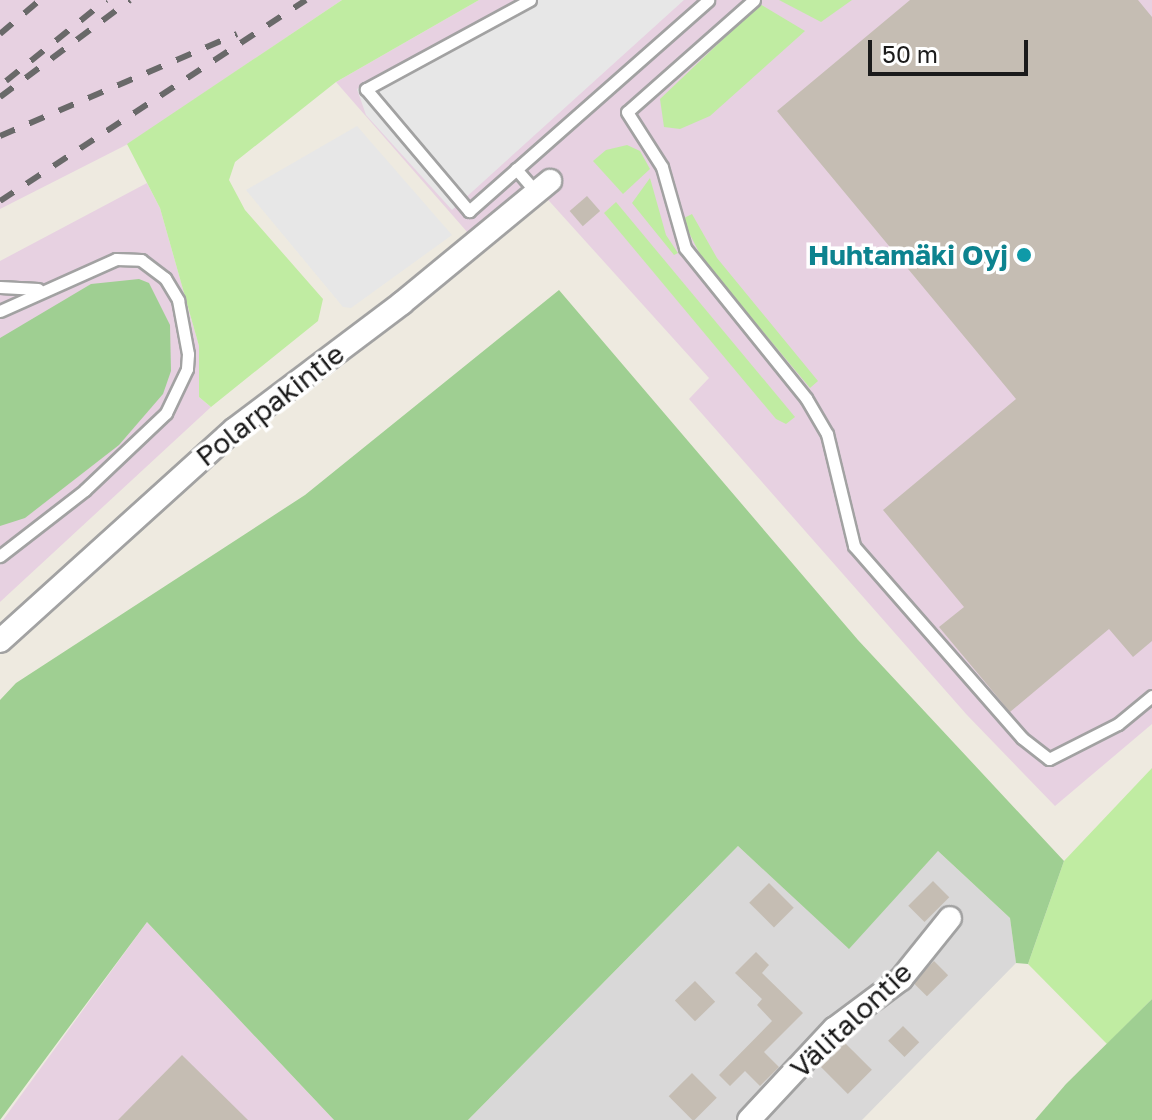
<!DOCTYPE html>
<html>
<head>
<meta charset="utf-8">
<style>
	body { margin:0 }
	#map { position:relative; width:1152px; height:1120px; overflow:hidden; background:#eeeae0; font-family:"Golos Text",sans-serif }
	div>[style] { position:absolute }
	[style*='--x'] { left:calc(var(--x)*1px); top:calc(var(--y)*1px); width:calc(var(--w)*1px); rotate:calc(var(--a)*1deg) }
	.residential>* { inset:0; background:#d9d8d8 }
	.industrial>* { inset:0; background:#e7d1e1 }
	.grass>* { inset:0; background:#c0eca2 }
	.forest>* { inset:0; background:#9fcf92 }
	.parking>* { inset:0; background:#e7e7e7 }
	.building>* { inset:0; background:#c5bdb3; transform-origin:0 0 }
	.roads { filter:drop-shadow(2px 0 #a2a2a2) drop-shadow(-2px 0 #a2a2a2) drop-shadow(0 2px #a2a2a2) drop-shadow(0 -2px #a2a2a2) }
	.service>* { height:11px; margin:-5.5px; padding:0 5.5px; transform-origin:5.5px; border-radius:5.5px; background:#fff }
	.minor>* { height:22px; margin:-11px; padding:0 11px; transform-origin:11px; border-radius:11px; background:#fff }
	.rail>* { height:6px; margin-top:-3px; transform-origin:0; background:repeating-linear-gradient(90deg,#696969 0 16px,transparent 0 32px) }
	.dots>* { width:22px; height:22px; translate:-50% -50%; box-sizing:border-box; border:4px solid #fff; border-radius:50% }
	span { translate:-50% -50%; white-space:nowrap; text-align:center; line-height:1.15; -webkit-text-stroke:7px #fff; paint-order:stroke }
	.culture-label { font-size:28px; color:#0d838f; font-weight:700 }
	.right { translate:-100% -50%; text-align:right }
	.street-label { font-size:28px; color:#1b1b1b }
	.scale { position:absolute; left:868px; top:40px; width:160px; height:36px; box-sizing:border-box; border:4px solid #1b1b1b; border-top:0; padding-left:10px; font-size:24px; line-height:28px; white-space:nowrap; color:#1b1b1b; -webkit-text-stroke:6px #fff; paint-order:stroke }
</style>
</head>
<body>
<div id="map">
	<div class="residential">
		<div style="clip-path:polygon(738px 846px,849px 948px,938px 851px,1010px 918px,1016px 963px,862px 1120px,756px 1120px,897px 976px,831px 1027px,735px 1120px,468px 1120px)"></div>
	</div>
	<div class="industrial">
		<div style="clip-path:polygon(0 0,342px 0,128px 144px,0 209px)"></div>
		<div style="clip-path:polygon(479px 0,1152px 0,1152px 724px,1055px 806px,967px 715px,689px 399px,709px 378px,532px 182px,468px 233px,336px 82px)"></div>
		<div style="clip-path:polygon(147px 183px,160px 208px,199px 346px,199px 397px,211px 407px,0 602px,0 261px)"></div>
		<div style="clip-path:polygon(147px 922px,334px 1120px,3px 1120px)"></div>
	</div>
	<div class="grass">
		<div style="clip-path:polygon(342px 0,479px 0,336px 82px,235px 162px,229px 180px,245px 210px,323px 299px,318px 321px,211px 407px,199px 397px,199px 346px,160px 208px,127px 144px)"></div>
		<div style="clip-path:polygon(779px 0,852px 0,821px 22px)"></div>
		<div style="clip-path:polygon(760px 4px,805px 31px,710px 116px,680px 129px,664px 127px,660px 99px)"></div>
		<div style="clip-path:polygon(627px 145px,640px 151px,650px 169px,623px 194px,593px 161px,606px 150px)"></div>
		<div style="clip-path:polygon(650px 178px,666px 235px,678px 253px,674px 255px,632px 203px)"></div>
		<div style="clip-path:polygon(616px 202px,795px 417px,786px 424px,776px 419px,604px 213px)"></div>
		<div style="clip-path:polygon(692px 214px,717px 258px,818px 381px,810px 388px,703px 260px,682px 219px)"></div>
		<div style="clip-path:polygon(1152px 768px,1152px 999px,1107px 1044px,1028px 964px,1064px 861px)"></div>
	</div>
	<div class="forest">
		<div style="clip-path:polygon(139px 279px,149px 283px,170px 325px,171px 371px,163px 394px,119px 445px,25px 518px,0 526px,0 338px,91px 284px)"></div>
		<div style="clip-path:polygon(559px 290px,858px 640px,1064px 861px,1028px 964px,1016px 963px,1010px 918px,938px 851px,849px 949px,738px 846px,468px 1120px,334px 1120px,147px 922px,0 1120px,0 700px,16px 683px,305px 495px)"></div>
		<div style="clip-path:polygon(1152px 999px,1152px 1120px,1035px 1120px,1066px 1084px)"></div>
	</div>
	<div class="parking">
		<div style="clip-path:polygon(516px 0,684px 0,452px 210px,366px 115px,357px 89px)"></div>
		<div style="clip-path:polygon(357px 126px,452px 235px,351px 308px,343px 307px,246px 190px)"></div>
	</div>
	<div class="building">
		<div style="clip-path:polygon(910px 0,1138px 0,1152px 17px,1152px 641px,1133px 657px,1109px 629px,1010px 712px,939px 627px,964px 607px,883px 510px,1016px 399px,777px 111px)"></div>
		<div style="left:587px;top:196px;width:20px;height:23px;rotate:49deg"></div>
		<div style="left:933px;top:881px;width:23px;height:35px;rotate:45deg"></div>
		<div style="left:769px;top:883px;width:35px;height:28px;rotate:45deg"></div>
		<div style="clip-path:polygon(756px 952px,769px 965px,762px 973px,803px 1013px,764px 1052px,779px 1067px,760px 1086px,745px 1071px,730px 1086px,719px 1075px,772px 1021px,757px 1005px,762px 999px,735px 973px)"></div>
		<div style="left:934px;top:961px;width:20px;height:30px;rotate:45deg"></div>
		<div style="left:695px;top:981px;width:29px;height:28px;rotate:46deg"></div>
		<div style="left:903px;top:1026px;width:23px;height:21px;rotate:45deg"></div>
		<div style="left:845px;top:1043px;width:38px;height:34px;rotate:45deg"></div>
		<div style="clip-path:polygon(182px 1055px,248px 1120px,118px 1120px)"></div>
		<div style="left:692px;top:1073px;width:35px;height:33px;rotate:45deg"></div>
	</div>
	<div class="roads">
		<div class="service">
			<div style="--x:530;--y:0;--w:187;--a:151.5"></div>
			<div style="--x:366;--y:89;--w:160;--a:49.8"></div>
			<div style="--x:469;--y:211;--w:319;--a:-41.4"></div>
			<div style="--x:754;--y:0;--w:169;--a:138.6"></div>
			<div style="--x:627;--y:112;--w:65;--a:57.5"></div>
			<div style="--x:662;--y:167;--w:84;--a:74.1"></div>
			<div style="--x:685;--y:248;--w:193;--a:51.1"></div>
			<div style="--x:806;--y:398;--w:42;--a:59.7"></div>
			<div style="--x:827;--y:434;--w:115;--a:76.4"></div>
			<div style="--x:854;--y:546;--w:255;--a:48.8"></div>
			<div style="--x:1022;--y:738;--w:34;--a:38"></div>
			<div style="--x:1049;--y:759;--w:77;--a:-26.9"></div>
			<div style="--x:1118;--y:724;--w:44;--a:-39.5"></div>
			<div style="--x:516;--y:169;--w:30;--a:49"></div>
			<div style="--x:0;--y:287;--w:38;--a:3"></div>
			<div style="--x:0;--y:311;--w:127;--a:-24.1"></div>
			<div style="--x:116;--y:259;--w:25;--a:2"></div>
			<div style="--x:141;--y:260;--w:30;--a:37"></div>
			<div style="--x:165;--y:278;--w:26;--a:59"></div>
			<div style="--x:178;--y:300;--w:55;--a:79.5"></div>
			<div style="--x:188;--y:354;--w:15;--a:94"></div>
			<div style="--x:187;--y:369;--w:49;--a:115.5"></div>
			<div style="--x:166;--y:413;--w:112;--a:136.5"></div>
			<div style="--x:85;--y:490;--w:108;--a:142.2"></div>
		</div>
		<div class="minor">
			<div style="--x:0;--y:641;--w:316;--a:-42.1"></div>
			<div style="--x:235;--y:429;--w:209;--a:-37"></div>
			<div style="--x:402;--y:303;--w:192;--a:-39.5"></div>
			<div style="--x:749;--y:1120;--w:125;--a:-47"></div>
			<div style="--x:834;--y:1029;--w:84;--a:-36.7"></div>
			<div style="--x:901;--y:979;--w:78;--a:-51.2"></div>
		</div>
	</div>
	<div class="rail">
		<div style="--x:0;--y:34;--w:52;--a:-40.4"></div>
		<div style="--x:6;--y:81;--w:129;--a:-39"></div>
		<div style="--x:0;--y:97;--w:162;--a:-36.7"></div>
		<div style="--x:0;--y:136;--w:258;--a:-23.3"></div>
		<div style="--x:0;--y:201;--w:366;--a:-33.3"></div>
	</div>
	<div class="dots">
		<div style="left:1024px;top:255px;background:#0f9aa8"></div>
	</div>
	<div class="culture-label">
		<span class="right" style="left:1008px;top:255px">Huhtamäki Oyj</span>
	</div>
	<div class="street-label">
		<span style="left:270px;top:405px;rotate:-38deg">Polarpakintie</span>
		<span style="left:851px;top:1020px;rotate:-43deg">Välitalontie</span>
	</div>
	<div class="scale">50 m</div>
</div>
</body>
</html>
